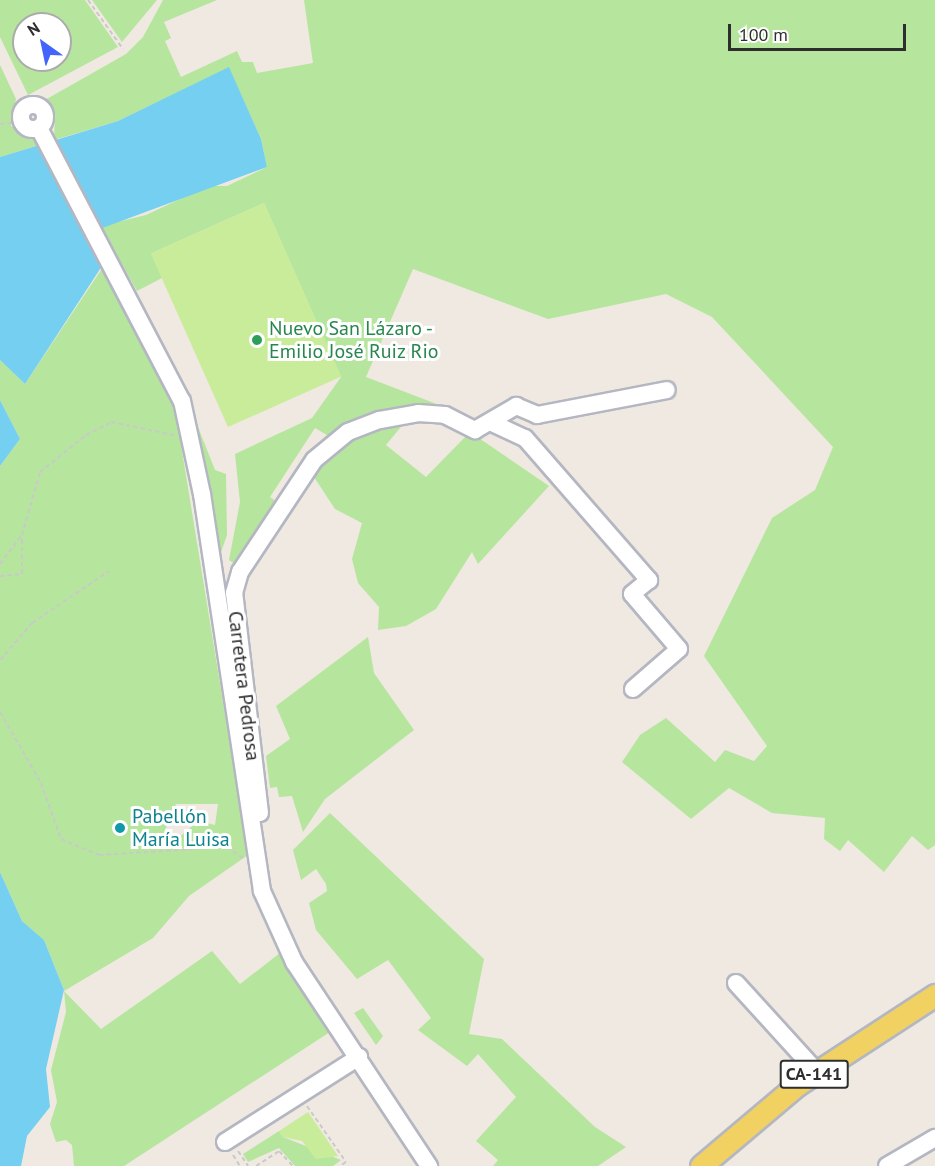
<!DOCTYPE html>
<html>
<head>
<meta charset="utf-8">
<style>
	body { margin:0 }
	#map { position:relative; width:935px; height:1166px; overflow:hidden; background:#efe9e1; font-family:"PT Sans",sans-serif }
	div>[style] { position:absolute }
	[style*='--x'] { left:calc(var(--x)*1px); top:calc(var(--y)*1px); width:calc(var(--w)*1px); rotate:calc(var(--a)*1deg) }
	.green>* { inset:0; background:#b6e59e }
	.pitch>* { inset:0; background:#c9ec9a; transform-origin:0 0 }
	.water>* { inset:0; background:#75cff0 }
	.path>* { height:2px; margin-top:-1px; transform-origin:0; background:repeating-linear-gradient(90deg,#c9c9c9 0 4.5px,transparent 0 7.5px) }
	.roads { filter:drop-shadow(2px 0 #b4b7c1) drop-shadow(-2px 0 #b4b7c1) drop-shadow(0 2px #b4b7c1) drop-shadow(0 -2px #b4b7c1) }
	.minor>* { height:16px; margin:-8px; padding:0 8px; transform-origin:8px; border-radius:8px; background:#fff }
	.minor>.ring { margin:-8px; padding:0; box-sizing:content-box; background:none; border:16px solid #fff; border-radius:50% }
	.major>* { height:21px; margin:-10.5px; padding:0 10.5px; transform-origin:10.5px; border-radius:10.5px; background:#f2d163 }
	.dots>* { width:16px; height:16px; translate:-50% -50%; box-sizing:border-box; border:3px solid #fff; border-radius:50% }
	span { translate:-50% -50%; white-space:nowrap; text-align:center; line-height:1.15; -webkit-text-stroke:6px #fff; paint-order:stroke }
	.shield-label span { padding:2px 4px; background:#fff; border:2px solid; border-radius:4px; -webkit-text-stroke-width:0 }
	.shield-label { font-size:18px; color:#2e2e2e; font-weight:700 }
	.leisure-label { font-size:20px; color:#27864d }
	.left { translate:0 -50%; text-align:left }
	.street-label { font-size:20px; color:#2e2e2e }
	.culture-label { font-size:20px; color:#0d838f }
	.north { position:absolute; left:12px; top:12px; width:60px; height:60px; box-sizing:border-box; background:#fff; border:2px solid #ababab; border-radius:50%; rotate:327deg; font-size:16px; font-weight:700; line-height:24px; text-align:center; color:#2e2e2e }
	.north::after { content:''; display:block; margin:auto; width:21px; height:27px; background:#4264fb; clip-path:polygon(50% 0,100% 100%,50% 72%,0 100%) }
	.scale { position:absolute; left:728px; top:24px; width:178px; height:27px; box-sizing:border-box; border:3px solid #2e2e2e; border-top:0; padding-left:8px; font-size:18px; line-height:21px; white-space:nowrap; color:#2e2e2e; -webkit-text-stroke:4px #fff; paint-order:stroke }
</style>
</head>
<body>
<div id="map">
	<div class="green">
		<div style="clip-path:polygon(evenodd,0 0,85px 0,118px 47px,28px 95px,0 37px,0 0,24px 24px,60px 24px,60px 60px,24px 60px,24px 24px)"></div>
		<div style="clip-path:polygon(92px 0,157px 0,122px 42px)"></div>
		<div style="clip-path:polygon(163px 0,217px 0,164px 22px,171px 38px,165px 41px,181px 77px,237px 51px,242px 62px,253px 62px,257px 73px,313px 63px,304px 0,935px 0,935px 845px,928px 850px,912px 836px,884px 872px,848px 840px,840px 851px,824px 839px,825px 818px,772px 813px,729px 788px,691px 819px,622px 762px,640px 735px,666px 718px,715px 762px,725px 750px,754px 761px,767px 746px,704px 656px,772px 518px,815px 490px,833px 447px,712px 317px,666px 294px,548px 319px,413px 269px,366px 377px,455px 411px,332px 438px,315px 428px,270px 497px,280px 504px,239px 567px,229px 560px,240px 502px,235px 454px,312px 418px,341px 377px,264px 203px,152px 253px,162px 278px,137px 291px,101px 226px,146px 215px,208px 186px,227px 186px,267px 167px,261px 139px,229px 68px,118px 121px,54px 140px,55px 114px,45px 100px,126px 54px,143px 37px)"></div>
		<div style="clip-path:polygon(0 65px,16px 99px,11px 126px,42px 144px,0 157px)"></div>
		<div style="clip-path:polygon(evenodd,105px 264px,175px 408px,248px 855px,189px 896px,153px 938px,64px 991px,101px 1029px,212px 951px,240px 984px,280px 953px,333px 1030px,124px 1166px,74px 1166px,72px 1145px,66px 1140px,56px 1142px,50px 1124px,57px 1102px,51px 1070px,66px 1012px,64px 990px,44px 940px,22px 921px,0 872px,0 466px,20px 439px,0 400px,0 360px,25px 384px,105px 264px,176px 804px,218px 804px,215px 825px,198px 821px,175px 841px,160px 842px,176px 804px)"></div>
		<div style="clip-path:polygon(194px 417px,215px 470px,226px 474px,227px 535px,218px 561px)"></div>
		<div style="clip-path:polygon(409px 417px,386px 445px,426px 477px,470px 432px,549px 486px,478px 564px,472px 552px,436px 609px,406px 626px,378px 630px,379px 607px,358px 583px,352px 559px,362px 523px,335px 509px,312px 474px,323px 456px,365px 428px)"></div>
		<div style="clip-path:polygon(368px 637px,374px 673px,414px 730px,325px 799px,303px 832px,292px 796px,279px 797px,277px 787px,270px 788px,266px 756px,290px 739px,276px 706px)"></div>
		<div style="clip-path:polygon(330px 813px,484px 959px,469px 1034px,502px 1039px,595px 1127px,626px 1147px,598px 1166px,493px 1166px,498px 1160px,476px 1141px,516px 1097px,478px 1054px,467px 1066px,418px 1030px,431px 1018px,388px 960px,357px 979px,316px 930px,309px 903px,327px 891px,326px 884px,316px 869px,301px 880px,293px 850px)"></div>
		<div style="clip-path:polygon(363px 1008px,383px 1036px,376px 1045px,354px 1013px)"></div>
		<div style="clip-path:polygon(279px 1131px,283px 1137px,341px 1160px,333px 1166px,295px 1166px,279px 1148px,248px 1162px,243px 1154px)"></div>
	</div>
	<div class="pitch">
		<div style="left:264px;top:203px;width:190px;height:124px;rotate:66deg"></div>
		<div style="clip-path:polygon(308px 1112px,338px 1156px,316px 1159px,302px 1141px,283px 1137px,279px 1131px)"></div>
	</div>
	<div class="water">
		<div style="clip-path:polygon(229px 67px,261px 139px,267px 167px,89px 233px,104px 263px,25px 384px,0 360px,0 157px,118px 121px)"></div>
		<div style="clip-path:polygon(0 400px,20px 439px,0 466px)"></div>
		<div style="clip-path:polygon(0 872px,22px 921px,44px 940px,64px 990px,46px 1069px,50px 1107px,27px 1136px,21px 1166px,0 1166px)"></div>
	</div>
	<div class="path">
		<div style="--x:88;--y:0;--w:60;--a:54.5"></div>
		<div style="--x:0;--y:124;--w:22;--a:-5"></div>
		<div style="--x:0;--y:564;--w:36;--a:-53"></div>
		<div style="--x:22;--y:535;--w:66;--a:-74.1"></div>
		<div style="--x:40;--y:472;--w:59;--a:-38.8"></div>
		<div style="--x:86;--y:435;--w:28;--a:-27"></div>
		<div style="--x:111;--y:422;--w:64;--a:11.7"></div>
		<div style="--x:0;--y:576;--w:22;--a:-5"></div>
		<div style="--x:22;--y:574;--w:38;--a:-90"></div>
		<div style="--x:0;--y:660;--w:49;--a:-49.1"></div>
		<div style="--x:32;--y:623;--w:93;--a:-34"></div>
		<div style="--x:0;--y:712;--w:82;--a:60"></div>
		<div style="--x:41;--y:783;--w:59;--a:70.3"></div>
		<div style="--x:61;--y:839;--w:41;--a:22.8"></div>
		<div style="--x:99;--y:855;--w:128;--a:-3.6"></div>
		<div style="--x:227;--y:847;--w:19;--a:35"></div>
		<div style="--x:307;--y:1106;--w:68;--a:55.1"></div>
		<div style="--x:346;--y:1162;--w:7;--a:146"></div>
		<div style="--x:238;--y:1151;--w:18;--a:56"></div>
		<div style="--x:233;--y:1155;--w:13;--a:58"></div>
		<div style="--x:256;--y:1166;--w:27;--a:-33"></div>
		<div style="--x:279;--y:1151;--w:21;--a:47"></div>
	</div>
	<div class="roads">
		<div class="minor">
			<div class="ring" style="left:21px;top:105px;width:8px;height:8px"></div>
			<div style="--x:39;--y:128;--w:308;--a:62.4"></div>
			<div style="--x:182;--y:401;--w:95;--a:77.9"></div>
			<div style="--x:202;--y:494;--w:402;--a:81.4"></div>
			<div style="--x:262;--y:891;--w:78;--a:65.7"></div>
			<div style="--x:294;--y:962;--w:245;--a:56.5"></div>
			<div style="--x:490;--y:422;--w:38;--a:25"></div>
			<div style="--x:525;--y:438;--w:189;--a:48.9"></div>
			<div style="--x:649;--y:580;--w:22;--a:141"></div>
			<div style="--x:632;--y:594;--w:72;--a:49.5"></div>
			<div style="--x:679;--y:649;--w:61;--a:139"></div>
			<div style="--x:260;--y:813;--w:222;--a:-96.7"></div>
			<div style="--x:234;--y:593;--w:22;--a:-74"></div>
			<div style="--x:240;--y:572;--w:134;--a:-56.5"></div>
			<div style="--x:314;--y:460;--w:44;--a:-39.5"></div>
			<div style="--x:348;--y:432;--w:34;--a:-21"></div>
			<div style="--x:380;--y:420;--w:39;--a:-10"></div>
			<div style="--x:418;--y:413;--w:27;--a:4"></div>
			<div style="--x:445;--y:415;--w:34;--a:27"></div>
			<div style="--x:475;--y:430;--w:48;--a:-30.3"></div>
			<div style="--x:516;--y:406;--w:23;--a:23"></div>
			<div style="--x:537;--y:415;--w:132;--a:-10.9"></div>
			<div style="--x:736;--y:983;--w:120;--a:47.7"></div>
			<div style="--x:225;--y:1142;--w:159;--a:-32.4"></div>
			<div style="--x:887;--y:1166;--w:56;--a:-30.3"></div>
		</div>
		<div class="major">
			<div style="--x:701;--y:1166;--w:126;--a:-40.2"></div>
			<div style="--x:797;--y:1085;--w:165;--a:-33.1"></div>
		</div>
	</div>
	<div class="dots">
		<div style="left:257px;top:340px;background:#2e9e5b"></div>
		<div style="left:120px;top:828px;background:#0f9aa8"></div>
	</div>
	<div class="shield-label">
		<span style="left:814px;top:1074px">CA-141</span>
	</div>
	<div class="leisure-label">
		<span class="left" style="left:269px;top:340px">Nuevo San Lázaro -<br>Emilio José Ruiz Rio</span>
	</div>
	<div class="street-label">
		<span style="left:244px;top:686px;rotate:83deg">Carretera Pedrosa</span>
	</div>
	<div class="culture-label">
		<span class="left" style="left:132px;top:828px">Pabellón<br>María Luisa</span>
	</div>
	<div class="north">N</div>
	<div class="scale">100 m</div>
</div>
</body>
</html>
